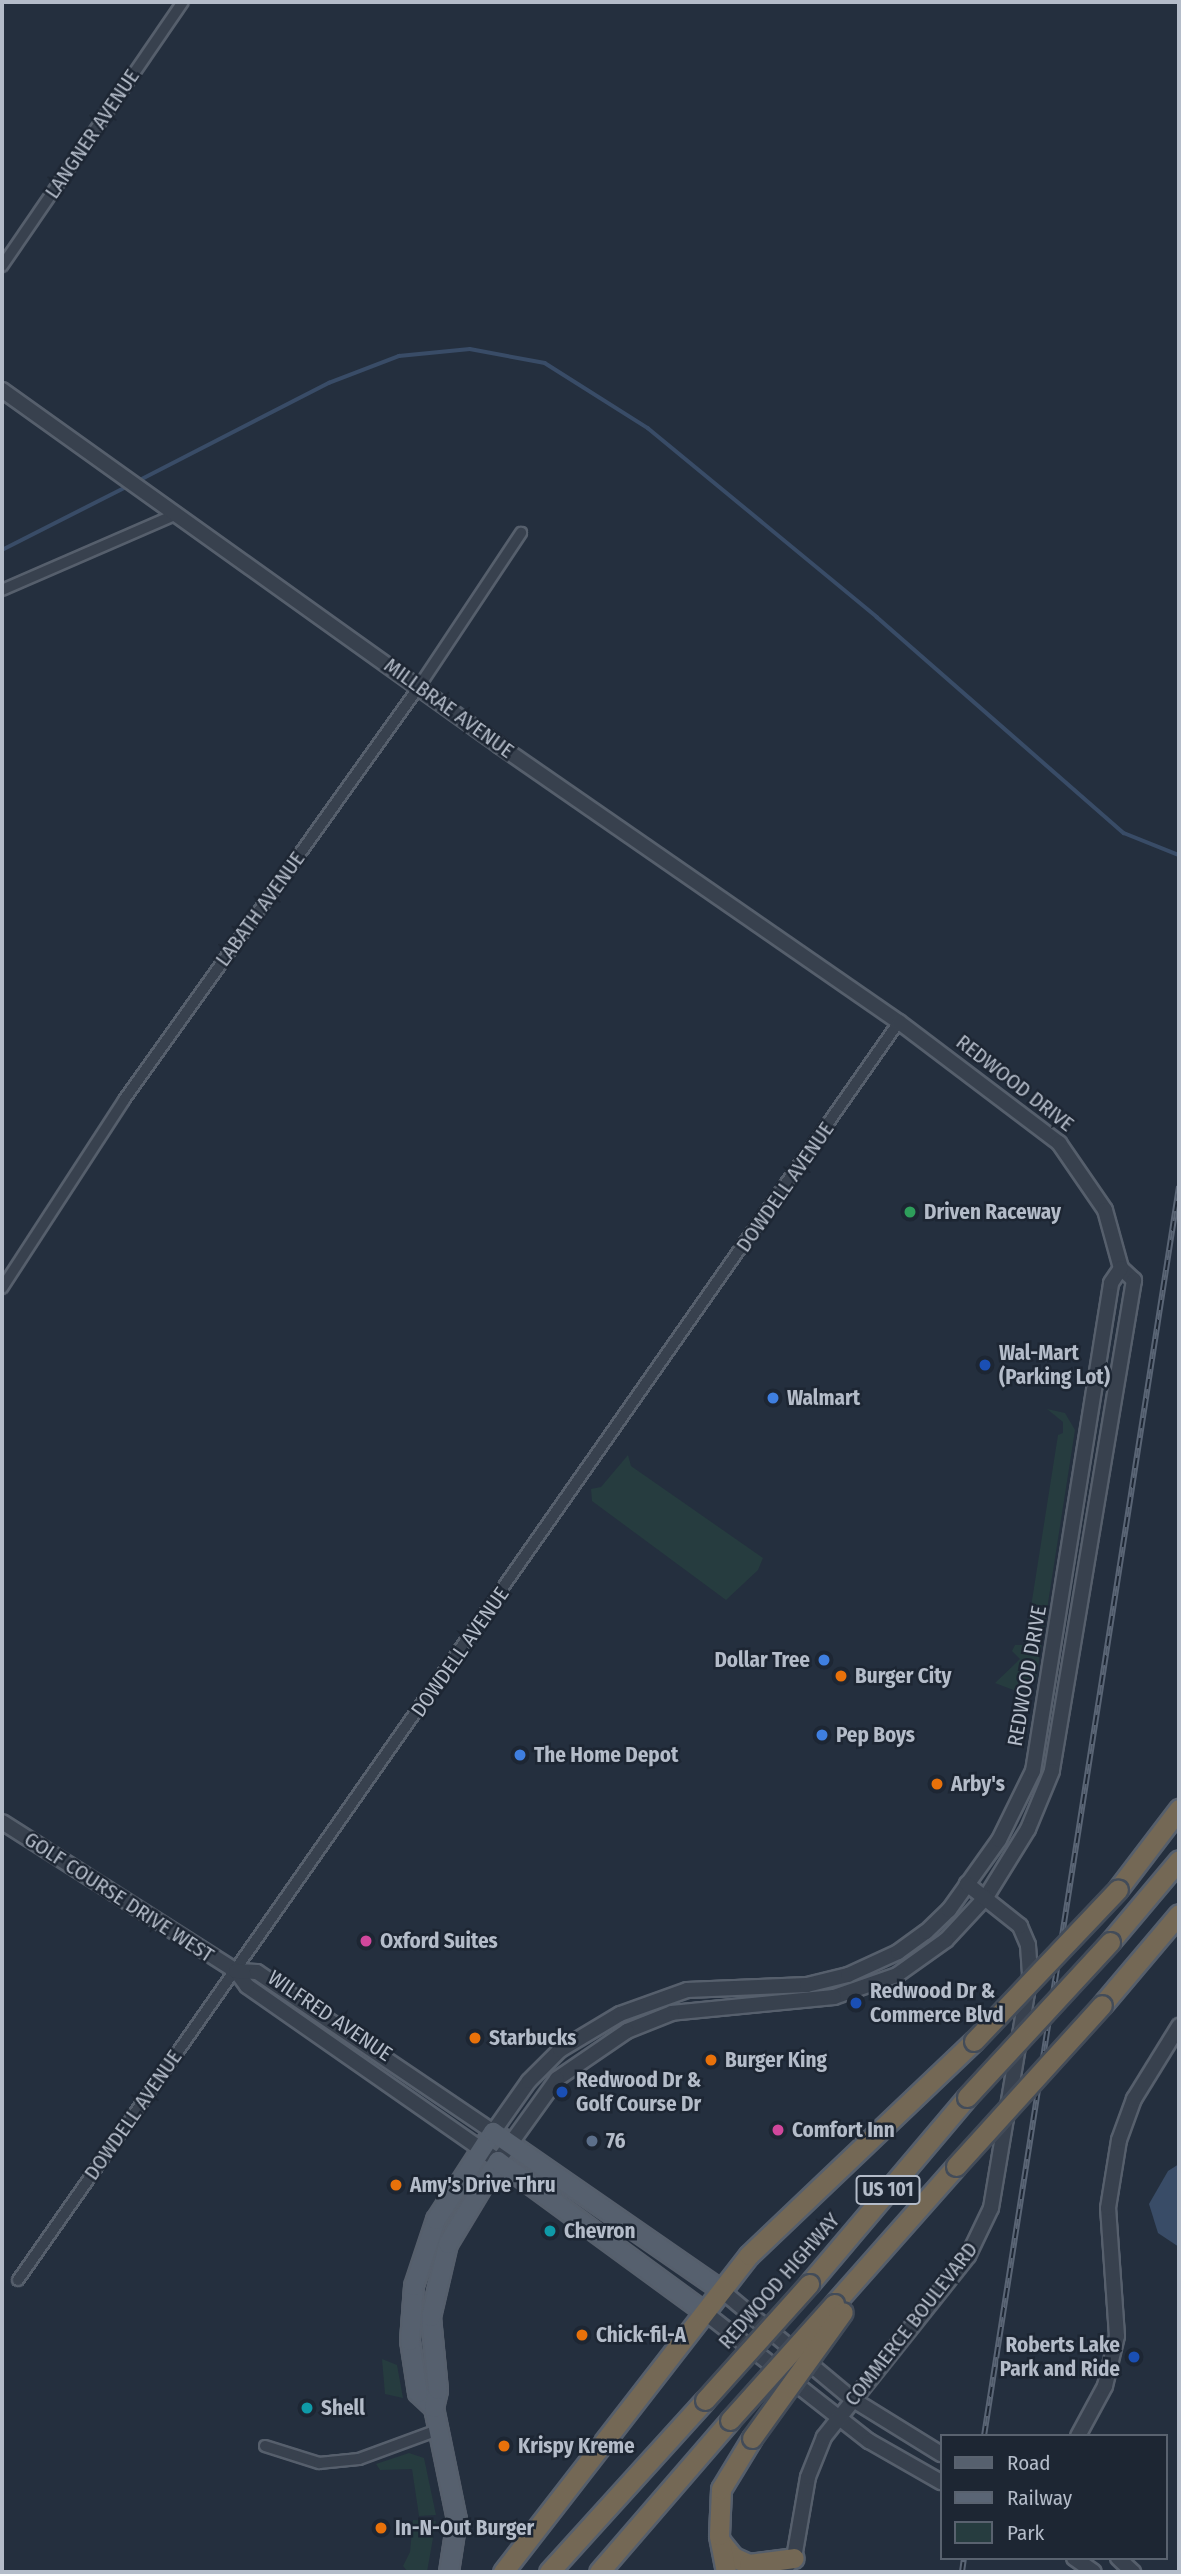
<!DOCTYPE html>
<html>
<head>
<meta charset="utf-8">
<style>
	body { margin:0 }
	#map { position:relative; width:1181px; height:2574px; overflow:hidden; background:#242f3e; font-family:"Fira Sans Condensed",sans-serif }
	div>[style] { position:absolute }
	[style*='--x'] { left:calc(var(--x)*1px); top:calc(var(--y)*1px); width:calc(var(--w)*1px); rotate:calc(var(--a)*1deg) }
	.green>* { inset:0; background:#263c3f }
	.water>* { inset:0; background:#394c67 }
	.stream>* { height:3.5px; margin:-1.75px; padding:0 1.75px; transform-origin:1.75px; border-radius:1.75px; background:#394c67 }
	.roads { filter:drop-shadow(2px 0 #565f6c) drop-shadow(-2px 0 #565f6c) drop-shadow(0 2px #565f6c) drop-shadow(0 -2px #565f6c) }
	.minor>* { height:10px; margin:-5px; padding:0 5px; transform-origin:5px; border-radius:5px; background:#38414e }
	.tertiary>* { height:14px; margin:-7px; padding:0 7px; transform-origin:7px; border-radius:7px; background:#38414e }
	.primary>* { height:18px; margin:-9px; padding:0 9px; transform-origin:9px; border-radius:9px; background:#56606e }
	.motorway>* { height:19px; margin:-9.5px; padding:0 9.5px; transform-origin:9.5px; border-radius:9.5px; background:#746855 }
	.rail>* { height:6px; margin-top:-3px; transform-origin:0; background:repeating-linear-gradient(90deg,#1d2633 0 10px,#5a6575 0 20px); box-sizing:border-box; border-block:2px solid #5a6575 }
	.bridges { filter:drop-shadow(2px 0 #434c59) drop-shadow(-2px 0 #434c59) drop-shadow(0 2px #434c59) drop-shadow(0 -2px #434c59) }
	.motorway-bridge>* { height:19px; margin:-9.5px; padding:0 9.5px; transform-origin:9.5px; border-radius:9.5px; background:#746855 }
	.dots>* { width:19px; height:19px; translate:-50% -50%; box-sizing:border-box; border:4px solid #1d2633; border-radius:50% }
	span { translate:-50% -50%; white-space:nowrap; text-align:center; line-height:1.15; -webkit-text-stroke:5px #1d2633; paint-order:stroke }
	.shield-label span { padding:2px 5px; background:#1d2633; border:2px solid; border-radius:5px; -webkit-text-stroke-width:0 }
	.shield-label { font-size:19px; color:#b4bcc9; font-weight:700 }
	.street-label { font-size:21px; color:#b4bcc9 }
	.poi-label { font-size:21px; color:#b4bcc9; font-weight:700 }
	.left { translate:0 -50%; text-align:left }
	.right { translate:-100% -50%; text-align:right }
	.frame { position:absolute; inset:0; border:4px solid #b4bcc9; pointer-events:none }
	.legend { position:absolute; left:940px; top:2434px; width:228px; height:126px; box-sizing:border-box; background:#1d2633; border:2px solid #59626f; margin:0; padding:9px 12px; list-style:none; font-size:21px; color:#b4bcc9 }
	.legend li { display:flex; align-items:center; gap:14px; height:35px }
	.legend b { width:35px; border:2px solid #59626f }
</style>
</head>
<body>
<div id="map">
	<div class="green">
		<div style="clip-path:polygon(1047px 1409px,1065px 1413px,1075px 1430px,1036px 1680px,1019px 1692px,995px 1683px,1020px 1659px,1012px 1651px,1015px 1645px,1025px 1645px,1058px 1435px,1063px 1433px,1063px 1422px)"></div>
		<div style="clip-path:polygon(628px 1455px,631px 1466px,763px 1558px,758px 1570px,726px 1600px,592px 1501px,591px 1489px,601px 1487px)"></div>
		<div style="clip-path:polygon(382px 2359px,397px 2365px,403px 2398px,385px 2394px)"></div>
		<div style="clip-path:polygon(409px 2453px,424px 2458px,436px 2515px,419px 2516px,412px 2469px,380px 2470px,376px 2464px)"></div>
		<div style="clip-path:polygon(413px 2520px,436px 2521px,427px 2572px,408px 2572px,403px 2566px,410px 2552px)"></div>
	</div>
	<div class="water">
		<div style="clip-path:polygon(1179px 2164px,1179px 2247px,1158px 2233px,1149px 2204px,1168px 2171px)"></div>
	</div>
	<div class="stream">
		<div style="--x:138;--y:481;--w:215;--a:-27.2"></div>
		<div style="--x:329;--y:383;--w:75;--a:-21.1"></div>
		<div style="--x:399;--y:356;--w:71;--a:-5.6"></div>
		<div style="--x:470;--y:349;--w:76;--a:10.6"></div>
		<div style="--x:545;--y:363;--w:122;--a:32.3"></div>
		<div style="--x:648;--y:428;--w:297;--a:39.5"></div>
		<div style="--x:877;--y:617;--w:328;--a:41.2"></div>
		<div style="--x:1124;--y:833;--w:59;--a:21.8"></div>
		<div style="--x:2;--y:550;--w:141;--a:-26.9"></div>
	</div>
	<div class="roads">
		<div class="minor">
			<div style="--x:2;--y:266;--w:320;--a:-55.6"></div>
			<div style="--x:2;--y:590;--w:191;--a:-23.5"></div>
			<div style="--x:2;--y:1288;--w:224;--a:-57"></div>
			<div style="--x:124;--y:1100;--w:503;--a:-54.48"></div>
			<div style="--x:416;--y:691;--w:190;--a:-56.4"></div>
			<div style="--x:18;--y:2280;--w:1536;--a:-55"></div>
			<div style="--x:265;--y:2446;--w:57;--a:17.5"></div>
			<div style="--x:319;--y:2463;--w:40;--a:-5.7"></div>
			<div style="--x:359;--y:2459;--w:84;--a:-20.2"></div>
		</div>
		<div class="tertiary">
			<div style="--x:2;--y:390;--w:612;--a:35.56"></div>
			<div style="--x:500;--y:746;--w:485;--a:34.7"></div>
			<div style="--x:899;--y:1022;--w:201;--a:37.1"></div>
			<div style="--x:1059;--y:1143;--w:81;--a:55.5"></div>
			<div style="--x:1105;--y:1210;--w:60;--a:74.6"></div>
			<div style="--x:1121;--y:1268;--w:18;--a:43"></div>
			<div style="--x:1134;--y:1280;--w:498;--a:99.5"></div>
			<div style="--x:1052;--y:1771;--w:63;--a:112.5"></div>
			<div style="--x:1028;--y:1829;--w:80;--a:121.7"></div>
			<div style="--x:986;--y:1897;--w:59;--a:132.9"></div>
			<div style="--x:946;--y:1940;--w:60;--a:144.5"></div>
			<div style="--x:897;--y:1975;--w:67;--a:160.8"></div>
			<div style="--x:834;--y:1997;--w:163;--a:174.4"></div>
			<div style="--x:672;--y:2013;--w:48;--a:158.2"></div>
			<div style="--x:627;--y:2031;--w:85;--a:145.6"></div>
			<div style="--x:557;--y:2079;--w:101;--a:125.7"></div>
			<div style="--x:498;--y:2161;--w:306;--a:-145.1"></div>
			<div style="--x:247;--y:1986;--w:19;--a:-126"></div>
			<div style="--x:236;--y:1971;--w:277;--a:-147.5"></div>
			<div style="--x:236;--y:1971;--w:21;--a:3"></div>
			<div style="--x:257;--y:1972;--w:285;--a:34.1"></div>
			<div style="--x:493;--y:2132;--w:62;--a:-54.8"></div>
			<div style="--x:529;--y:2081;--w:44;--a:-45"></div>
			<div style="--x:560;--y:2050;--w:70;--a:-31"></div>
			<div style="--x:620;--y:2014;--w:71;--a:-19.7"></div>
			<div style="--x:687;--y:1990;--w:120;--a:-2.4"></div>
			<div style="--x:807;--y:1985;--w:42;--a:-13.7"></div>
			<div style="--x:848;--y:1975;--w:55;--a:-24.7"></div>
			<div style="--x:898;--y:1952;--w:34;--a:-36"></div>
			<div style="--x:926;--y:1932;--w:32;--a:-44"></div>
			<div style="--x:949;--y:1910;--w:86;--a:-54.5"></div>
			<div style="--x:999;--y:1840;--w:77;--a:-63.8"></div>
			<div style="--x:1033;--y:1771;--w:494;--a:-80.9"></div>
			<div style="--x:1111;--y:1283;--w:18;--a:-56"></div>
			<div style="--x:720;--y:2289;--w:172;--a:39.8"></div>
			<div style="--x:852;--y:2399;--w:105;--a:31.7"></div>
			<div style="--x:703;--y:2311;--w:211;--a:38.1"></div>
			<div style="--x:869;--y:2441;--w:83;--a:29.7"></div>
			<div style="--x:1078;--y:2436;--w:57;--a:-61.6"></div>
			<div style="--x:1105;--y:2386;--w:51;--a:-76.5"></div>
			<div style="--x:1117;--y:2336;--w:128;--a:-94"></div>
			<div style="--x:1108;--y:2208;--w:69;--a:-80.8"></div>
			<div style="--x:1119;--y:2140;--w:44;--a:-69.9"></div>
			<div style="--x:1134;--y:2099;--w:86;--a:-58.3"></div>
			<div style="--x:1074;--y:2558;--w:24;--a:35"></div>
			<div style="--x:1118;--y:2558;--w:21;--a:43"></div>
			<div style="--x:782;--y:2572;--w:18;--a:-49"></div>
			<div style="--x:794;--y:2558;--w:82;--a:-80.2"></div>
			<div style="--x:808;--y:2477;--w:43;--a:-68.2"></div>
			<div style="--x:824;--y:2437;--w:231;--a:-51.5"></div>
			<div style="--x:968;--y:2256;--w:53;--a:-64.4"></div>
			<div style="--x:991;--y:2208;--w:237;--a:-80.5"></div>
			<div style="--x:1030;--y:1974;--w:29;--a:-94"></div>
			<div style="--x:1028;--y:1945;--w:21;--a:-113"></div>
			<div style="--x:1020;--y:1926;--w:68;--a:-141.6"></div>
		</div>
		<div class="primary">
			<div style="--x:434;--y:2408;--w:22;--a:-137"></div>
			<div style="--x:418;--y:2393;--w:53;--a:-98.7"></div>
			<div style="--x:410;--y:2341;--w:55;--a:-85.8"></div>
			<div style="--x:414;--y:2286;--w:70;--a:-71.6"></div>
			<div style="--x:436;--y:2220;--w:105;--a:-57.1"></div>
			<div style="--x:493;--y:2132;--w:276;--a:34.7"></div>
			<div style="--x:449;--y:2572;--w:53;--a:-81.3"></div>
			<div style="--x:457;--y:2520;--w:114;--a:-101.6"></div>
			<div style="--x:434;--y:2408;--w:18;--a:-77"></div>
			<div style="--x:438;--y:2390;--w:73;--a:-95.5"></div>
			<div style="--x:431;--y:2317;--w:75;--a:-76.9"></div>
			<div style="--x:448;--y:2244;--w:97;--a:-58.9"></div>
			<div style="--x:498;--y:2161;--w:254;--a:36.2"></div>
		</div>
		<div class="motorway">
			<div style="--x:1118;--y:1889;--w:101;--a:-52.7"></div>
			<div style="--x:1110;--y:1942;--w:107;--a:-49.9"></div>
			<div style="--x:1102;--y:2005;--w:119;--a:-49.8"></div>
			<div style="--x:809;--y:2284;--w:245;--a:-49.8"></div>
			<div style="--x:834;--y:2304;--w:184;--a:-48.5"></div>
			<div style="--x:721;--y:2542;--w:19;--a:51"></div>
			<div style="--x:733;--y:2557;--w:17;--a:24"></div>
			<div style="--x:749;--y:2564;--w:45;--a:-7.6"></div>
			<div style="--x:503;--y:2572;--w:401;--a:-52.2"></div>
			<div style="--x:749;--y:2255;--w:311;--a:-43.6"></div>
			<div style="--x:549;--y:2572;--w:232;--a:-47.8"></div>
			<div style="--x:599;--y:2572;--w:201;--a:-49.2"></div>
			<div style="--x:726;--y:2572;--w:38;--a:-101"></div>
			<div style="--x:719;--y:2535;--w:46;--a:-87.5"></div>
			<div style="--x:721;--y:2489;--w:60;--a:-58.7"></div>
		</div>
	</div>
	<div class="rail">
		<div style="--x:984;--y:2436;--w:1265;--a:-81.13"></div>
		<div style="--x:962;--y:2572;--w:14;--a:-82"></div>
	</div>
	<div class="bridges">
		<div class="motorway-bridge">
			<div style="--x:974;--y:2041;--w:209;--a:-46.5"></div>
			<div style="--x:967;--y:2097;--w:211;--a:-47.3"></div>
			<div style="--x:956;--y:2166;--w:217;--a:-47.8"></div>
			<div style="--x:705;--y:2400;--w:156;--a:-48.1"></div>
			<div style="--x:730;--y:2420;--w:156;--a:-48.1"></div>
			<div style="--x:752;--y:2438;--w:155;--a:-54.2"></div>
		</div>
	</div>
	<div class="dots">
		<div style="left:910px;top:1212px;background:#2e9e5b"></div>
		<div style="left:985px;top:1365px;background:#1a4fb4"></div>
		<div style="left:773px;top:1398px;background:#3f7fe0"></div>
		<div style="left:824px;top:1660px;background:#3f7fe0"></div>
		<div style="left:841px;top:1676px;background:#e8710a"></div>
		<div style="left:822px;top:1735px;background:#3f7fe0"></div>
		<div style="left:520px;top:1755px;background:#3f7fe0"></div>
		<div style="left:937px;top:1784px;background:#e8710a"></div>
		<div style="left:366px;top:1941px;background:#d1479c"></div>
		<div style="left:856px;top:2003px;background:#1a4fb4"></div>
		<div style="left:475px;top:2038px;background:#e8710a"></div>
		<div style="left:711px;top:2060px;background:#e8710a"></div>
		<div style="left:562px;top:2092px;background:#1a4fb4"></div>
		<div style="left:778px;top:2130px;background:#d1479c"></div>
		<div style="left:592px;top:2141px;background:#5c6f8a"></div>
		<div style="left:396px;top:2185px;background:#e8710a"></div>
		<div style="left:550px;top:2231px;background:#0f9aa8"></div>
		<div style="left:582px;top:2335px;background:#e8710a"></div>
		<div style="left:1134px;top:2357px;background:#1a4fb4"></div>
		<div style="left:307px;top:2408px;background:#0f9aa8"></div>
		<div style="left:504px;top:2446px;background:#e8710a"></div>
		<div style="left:381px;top:2528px;background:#e8710a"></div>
	</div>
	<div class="shield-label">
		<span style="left:888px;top:2190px">US 101</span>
	</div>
	<div class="street-label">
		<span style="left:92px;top:134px;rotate:-56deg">LANGNER AVENUE</span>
		<span style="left:449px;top:708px;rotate:36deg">MILLBRAE AVENUE</span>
		<span style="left:260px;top:909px;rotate:-54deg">LABATH AVENUE</span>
		<span style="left:1015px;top:1083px;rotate:38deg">REDWOOD DRIVE</span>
		<span style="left:785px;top:1187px;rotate:-55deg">DOWDELL AVENUE</span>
		<span style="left:460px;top:1652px;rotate:-55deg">DOWDELL AVENUE</span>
		<span style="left:1027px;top:1676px;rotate:-80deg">REDWOOD DRIVE</span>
		<span style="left:119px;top:1897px;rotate:33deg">GOLF COURSE DRIVE WEST</span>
		<span style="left:330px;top:2016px;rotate:34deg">WILFRED AVENUE</span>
		<span style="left:133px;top:2115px;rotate:-55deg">DOWDELL AVENUE</span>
		<span style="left:779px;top:2281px;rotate:-49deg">REDWOOD HIGHWAY</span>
		<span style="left:911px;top:2324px;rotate:-52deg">COMMERCE BOULEVARD</span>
	</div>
	<div class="poi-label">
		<span class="left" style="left:924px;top:1212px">Driven Raceway</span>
		<span class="left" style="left:999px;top:1365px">Wal-Mart<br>(Parking Lot)</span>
		<span class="left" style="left:787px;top:1398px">Walmart</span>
		<span class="right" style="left:810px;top:1660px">Dollar Tree</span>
		<span class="left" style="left:855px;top:1676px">Burger City</span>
		<span class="left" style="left:836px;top:1735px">Pep Boys</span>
		<span class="left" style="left:534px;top:1755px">The Home Depot</span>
		<span class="left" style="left:951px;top:1784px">Arby's</span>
		<span class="left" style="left:380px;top:1941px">Oxford Suites</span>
		<span class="left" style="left:870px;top:2003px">Redwood Dr &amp;<br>Commerce Blvd</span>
		<span class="left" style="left:489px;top:2038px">Starbucks</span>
		<span class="left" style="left:725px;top:2060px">Burger King</span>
		<span class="left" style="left:576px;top:2092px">Redwood Dr &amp;<br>Golf Course Dr</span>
		<span class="left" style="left:792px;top:2130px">Comfort Inn</span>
		<span class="left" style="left:606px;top:2141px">76</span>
		<span class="left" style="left:410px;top:2185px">Amy's Drive Thru</span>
		<span class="left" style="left:564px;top:2231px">Chevron</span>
		<span class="left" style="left:596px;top:2335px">Chick-fil-A</span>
		<span class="right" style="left:1120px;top:2357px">Roberts Lake<br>Park and Ride</span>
		<span class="left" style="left:321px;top:2408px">Shell</span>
		<span class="left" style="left:518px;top:2446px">Krispy Kreme</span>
		<span class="left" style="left:395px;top:2528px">In-N-Out Burger</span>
	</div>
	<div class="frame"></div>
	<ul class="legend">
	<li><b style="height:9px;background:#56606e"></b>Road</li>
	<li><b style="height:9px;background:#5a6575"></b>Railway</li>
	<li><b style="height:19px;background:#263c3f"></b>Park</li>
	</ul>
</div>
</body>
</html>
